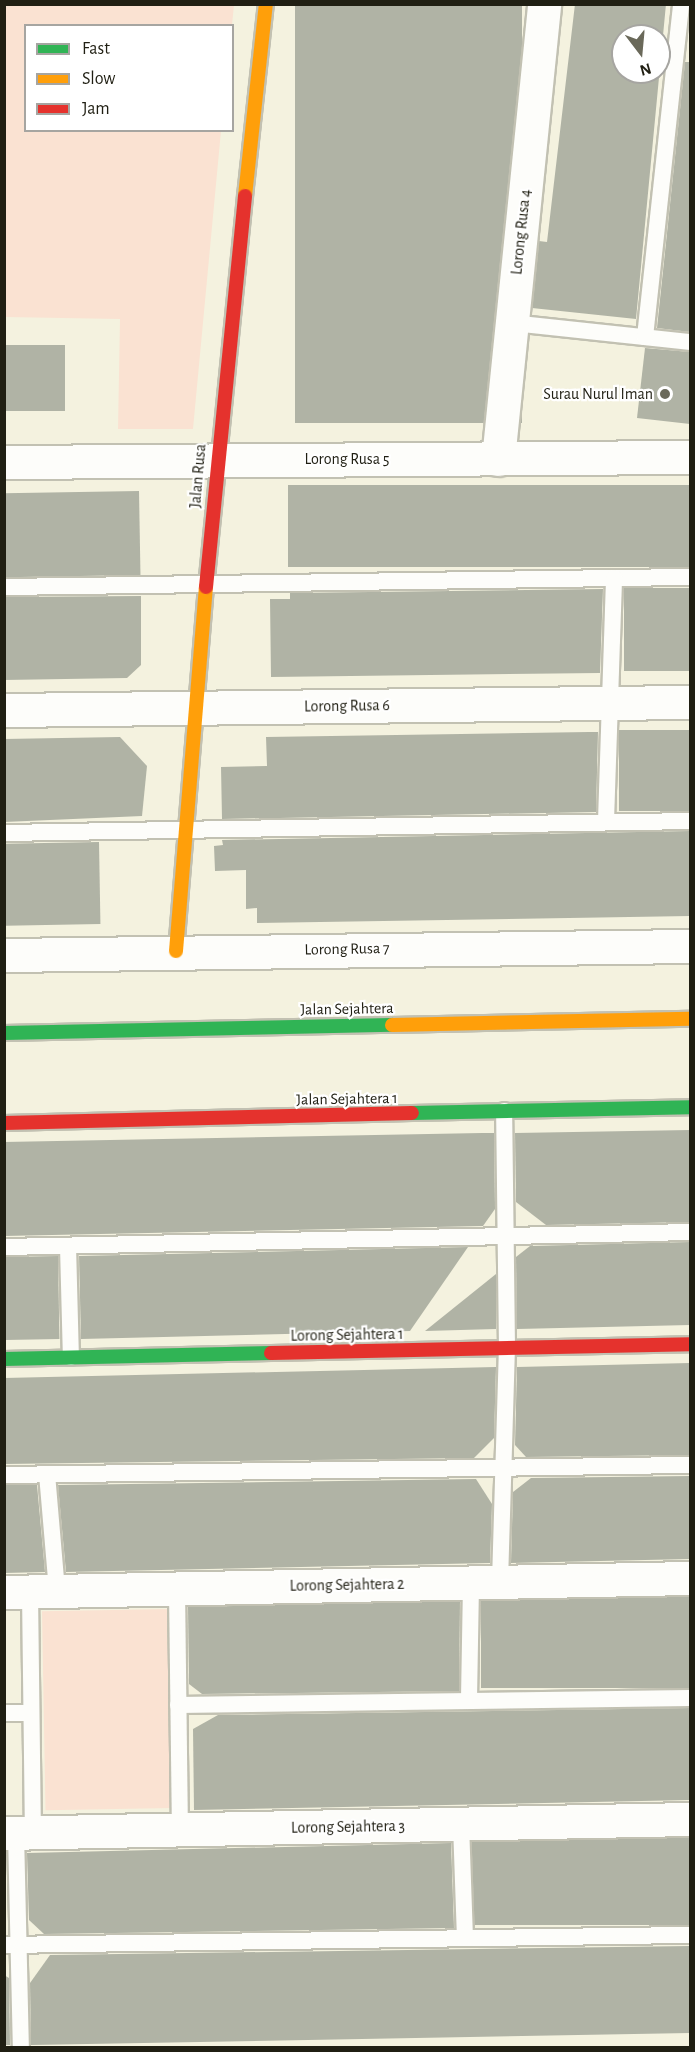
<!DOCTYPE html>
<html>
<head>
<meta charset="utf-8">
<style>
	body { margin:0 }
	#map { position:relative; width:695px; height:2052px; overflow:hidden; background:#f4f2df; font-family:"Alegreya Sans",sans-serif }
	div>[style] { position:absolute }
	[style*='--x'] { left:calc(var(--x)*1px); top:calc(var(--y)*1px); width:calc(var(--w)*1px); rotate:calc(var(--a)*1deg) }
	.green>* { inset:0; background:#fae2d2; transform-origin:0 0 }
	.building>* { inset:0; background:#b0b3a5; transform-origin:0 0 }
	.roads { filter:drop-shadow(2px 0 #c2c1b2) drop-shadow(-2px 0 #c2c1b2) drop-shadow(0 2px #c2c1b2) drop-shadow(0 -2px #c2c1b2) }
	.lane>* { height:16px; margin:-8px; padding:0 8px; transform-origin:8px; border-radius:8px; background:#fdfdfa }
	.street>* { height:33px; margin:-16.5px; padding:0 16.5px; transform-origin:16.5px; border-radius:16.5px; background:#fdfdfa }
	.fast>* { height:14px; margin:-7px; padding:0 7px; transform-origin:7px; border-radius:7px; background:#30b455 }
	.slow>* { height:14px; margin:-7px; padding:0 7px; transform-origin:7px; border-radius:7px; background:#ff9f0a }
	.jam>* { height:14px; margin:-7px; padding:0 7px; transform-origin:7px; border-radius:7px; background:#e5322d }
	.dots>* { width:16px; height:16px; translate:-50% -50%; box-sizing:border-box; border:3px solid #fff; border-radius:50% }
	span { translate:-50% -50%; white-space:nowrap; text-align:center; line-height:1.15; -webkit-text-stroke:4.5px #fff; paint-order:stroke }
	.street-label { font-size:16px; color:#201f13 }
	.poi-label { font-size:16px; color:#201f13 }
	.right { translate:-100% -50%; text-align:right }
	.frame { position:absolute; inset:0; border:6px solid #201f13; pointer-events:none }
	.legend { position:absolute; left:24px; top:24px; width:210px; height:108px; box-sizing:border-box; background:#fff; border:2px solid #a6a5a1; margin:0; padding:8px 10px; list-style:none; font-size:18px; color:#201f13 }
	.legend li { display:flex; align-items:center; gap:12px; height:30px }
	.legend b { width:30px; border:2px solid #a6a5a1 }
	.north { position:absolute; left:611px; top:24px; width:60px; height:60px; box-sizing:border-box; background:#fff; border:2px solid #a6a5a1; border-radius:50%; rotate:164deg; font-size:16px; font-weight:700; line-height:24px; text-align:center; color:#201f13 }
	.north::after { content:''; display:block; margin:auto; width:21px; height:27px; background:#6a695a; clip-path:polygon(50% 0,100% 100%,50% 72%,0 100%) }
</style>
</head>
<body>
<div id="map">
	<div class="green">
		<div style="clip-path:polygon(5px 4px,234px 5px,232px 25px,26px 26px,26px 130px,221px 131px,193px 429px,118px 429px,120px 319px,5px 317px)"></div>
		<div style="left:170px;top:1609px;width:199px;height:128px;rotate:89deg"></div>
	</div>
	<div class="building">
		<div style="left:295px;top:4px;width:227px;height:419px"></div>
		<div style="clip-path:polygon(evenodd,575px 4px,666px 4px,636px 319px,532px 308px,539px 241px,547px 242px,575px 4px,623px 36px,659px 36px,659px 72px,623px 72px,623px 36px)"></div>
		<div style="clip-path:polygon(685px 62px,690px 62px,690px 332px,657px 328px)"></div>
		<div style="left:4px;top:345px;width:61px;height:66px"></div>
		<div style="clip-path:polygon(645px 348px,690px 352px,690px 424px,637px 418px)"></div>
		<div style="left:690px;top:485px;width:82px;height:402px;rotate:90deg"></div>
		<div style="left:139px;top:491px;width:84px;height:135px;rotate:89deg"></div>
		<div style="left:690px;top:588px;width:83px;height:66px;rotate:90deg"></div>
		<div style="clip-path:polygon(603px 589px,600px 673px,271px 677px,270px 599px,290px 599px,290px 593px)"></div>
		<div style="clip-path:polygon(141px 596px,141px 665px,127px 678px,4px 680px,4px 597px)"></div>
		<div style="left:690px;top:730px;width:81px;height:71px;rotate:90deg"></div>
		<div style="clip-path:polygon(589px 732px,598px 732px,596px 812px,222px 819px,221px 767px,267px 766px,266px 737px)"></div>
		<div style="clip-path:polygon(120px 737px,147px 766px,142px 816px,4px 822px,4px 739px)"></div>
		<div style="clip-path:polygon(690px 831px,690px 916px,257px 923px,257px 908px,246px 909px,246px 870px,215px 871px,214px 846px,223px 845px,222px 840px)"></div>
		<div style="left:99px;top:842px;width:82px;height:95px;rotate:89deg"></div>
		<div style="clip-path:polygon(690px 1130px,690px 1222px,546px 1225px,516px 1202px,515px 1133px)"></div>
		<div style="clip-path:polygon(482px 1133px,494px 1133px,495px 1209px,483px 1226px,4px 1236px,4px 1142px)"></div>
		<div style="clip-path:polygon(690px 1242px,690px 1325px,517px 1329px,516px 1257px,530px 1246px)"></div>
		<div style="clip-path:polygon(468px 1247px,410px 1331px,81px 1339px,79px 1256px)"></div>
		<div style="left:58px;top:1256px;width:83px;height:54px;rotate:89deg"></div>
		<div style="clip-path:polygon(496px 1274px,496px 1329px,425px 1331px)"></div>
		<div style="clip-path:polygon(690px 1363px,690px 1455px,526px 1457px,515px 1445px,517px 1367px)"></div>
		<div style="clip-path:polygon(496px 1367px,494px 1438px,474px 1458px,4px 1464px,4px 1378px)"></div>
		<div style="clip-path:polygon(690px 1476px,690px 1559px,511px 1563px,513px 1492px,531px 1478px)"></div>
		<div style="clip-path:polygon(476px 1479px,492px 1504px,490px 1563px,66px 1572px,58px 1485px)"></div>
		<div style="clip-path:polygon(4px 1485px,37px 1485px,45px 1572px,4px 1573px)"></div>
		<div style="left:690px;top:1597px;width:91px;height:209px;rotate:90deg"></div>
		<div style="clip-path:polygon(460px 1601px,459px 1691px,202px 1694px,189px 1684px,188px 1607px)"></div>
		<div style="clip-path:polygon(690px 1708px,690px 1800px,194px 1810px,193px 1729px,218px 1715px)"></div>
		<div style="left:690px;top:1838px;width:87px;height:218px;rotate:90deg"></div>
		<div style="clip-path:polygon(451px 1843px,454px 1928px,44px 1934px,29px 1920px,27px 1853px)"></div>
		<div style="clip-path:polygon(690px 1946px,690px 2033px,31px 2045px,30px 1983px,50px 1955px)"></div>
		<div style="clip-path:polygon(4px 1975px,9px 1978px,10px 2045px,4px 2045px)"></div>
	</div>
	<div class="roads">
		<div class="lane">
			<div style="--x:512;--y:323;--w:179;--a:6.1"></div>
			<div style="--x:645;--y:337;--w:335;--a:-83.8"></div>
			<div style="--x:4;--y:587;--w:686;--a:-0.84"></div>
			<div style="--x:606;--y:821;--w:243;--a:-88.1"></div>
			<div style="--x:4;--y:833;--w:686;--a:-1"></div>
			<div style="--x:68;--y:1246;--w:111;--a:88.5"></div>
			<div style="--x:4;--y:1247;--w:686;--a:-1.25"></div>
			<div style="--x:47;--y:1474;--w:117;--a:85.1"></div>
			<div style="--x:4;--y:1475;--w:686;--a:-0.84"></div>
			<div style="--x:500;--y:1582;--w:234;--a:-88.3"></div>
			<div style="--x:507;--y:1348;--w:237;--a:-90.7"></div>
			<div style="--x:177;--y:1589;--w:241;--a:89.3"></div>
			<div style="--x:30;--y:1592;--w:241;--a:89.3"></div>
			<div style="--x:469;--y:1699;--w:116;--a:-89"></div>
			<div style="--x:178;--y:1705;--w:512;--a:-0.78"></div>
			<div style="--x:4;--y:1713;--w:27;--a:0"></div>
			<div style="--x:461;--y:1824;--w:112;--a:88"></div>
			<div style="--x:16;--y:1833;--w:215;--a:88.7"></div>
			<div style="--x:4;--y:1945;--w:686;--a:-0.84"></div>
		</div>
		<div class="street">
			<div style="--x:498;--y:459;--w:457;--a:-84.2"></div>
			<div style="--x:4;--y:462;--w:686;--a:-0.42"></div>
			<div style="--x:4;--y:710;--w:686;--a:-0.67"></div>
			<div style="--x:4;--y:955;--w:686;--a:-0.75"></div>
			<div style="--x:4;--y:1592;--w:686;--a:-1.17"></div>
			<div style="--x:4;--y:1833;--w:686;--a:-1.17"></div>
		</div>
		<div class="fast">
			<div style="--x:4;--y:1033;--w:388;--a:-1.2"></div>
			<div style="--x:412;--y:1113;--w:278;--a:-1.2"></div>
			<div style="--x:4;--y:1359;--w:267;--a:-1.3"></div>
		</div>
		<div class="slow">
			<div style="--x:245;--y:196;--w:193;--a:-83.8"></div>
			<div style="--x:176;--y:951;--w:365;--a:-85.3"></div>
			<div style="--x:392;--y:1025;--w:298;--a:-1.2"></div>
		</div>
		<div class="jam">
			<div style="--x:206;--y:587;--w:393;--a:-84.3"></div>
			<div style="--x:4;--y:1123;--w:408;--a:-1.4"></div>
			<div style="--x:271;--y:1353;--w:419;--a:-1.2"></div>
		</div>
	</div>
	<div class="dots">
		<div style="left:665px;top:394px;background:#6a695a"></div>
	</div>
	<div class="street-label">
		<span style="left:521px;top:232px;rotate:-84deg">Lorong Rusa 4</span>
		<span style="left:347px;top:459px">Lorong Rusa 5</span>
		<span style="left:198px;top:476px;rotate:-85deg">Jalan Rusa</span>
		<span style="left:347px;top:706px;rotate:-1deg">Lorong Rusa 6</span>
		<span style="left:347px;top:949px;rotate:-1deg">Lorong Rusa 7</span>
		<span style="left:347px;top:1009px;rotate:-1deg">Jalan Sejahtera</span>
		<span style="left:347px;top:1099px;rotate:-1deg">Jalan Sejahtera 1</span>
		<span style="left:347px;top:1335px;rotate:-1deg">Lorong Sejahtera 1</span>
		<span style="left:347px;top:1585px;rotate:-1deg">Lorong Sejahtera 2</span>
		<span style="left:348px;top:1827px;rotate:-1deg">Lorong Sejahtera 3</span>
	</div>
	<div class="poi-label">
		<span class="right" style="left:653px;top:394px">Surau Nurul Iman</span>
	</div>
	<div class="frame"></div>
	<ul class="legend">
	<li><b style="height:8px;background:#30b455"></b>Fast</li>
	<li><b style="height:8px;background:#ff9f0a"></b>Slow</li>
	<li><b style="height:8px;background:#e5322d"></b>Jam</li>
	</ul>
	<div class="north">N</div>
</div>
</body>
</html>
